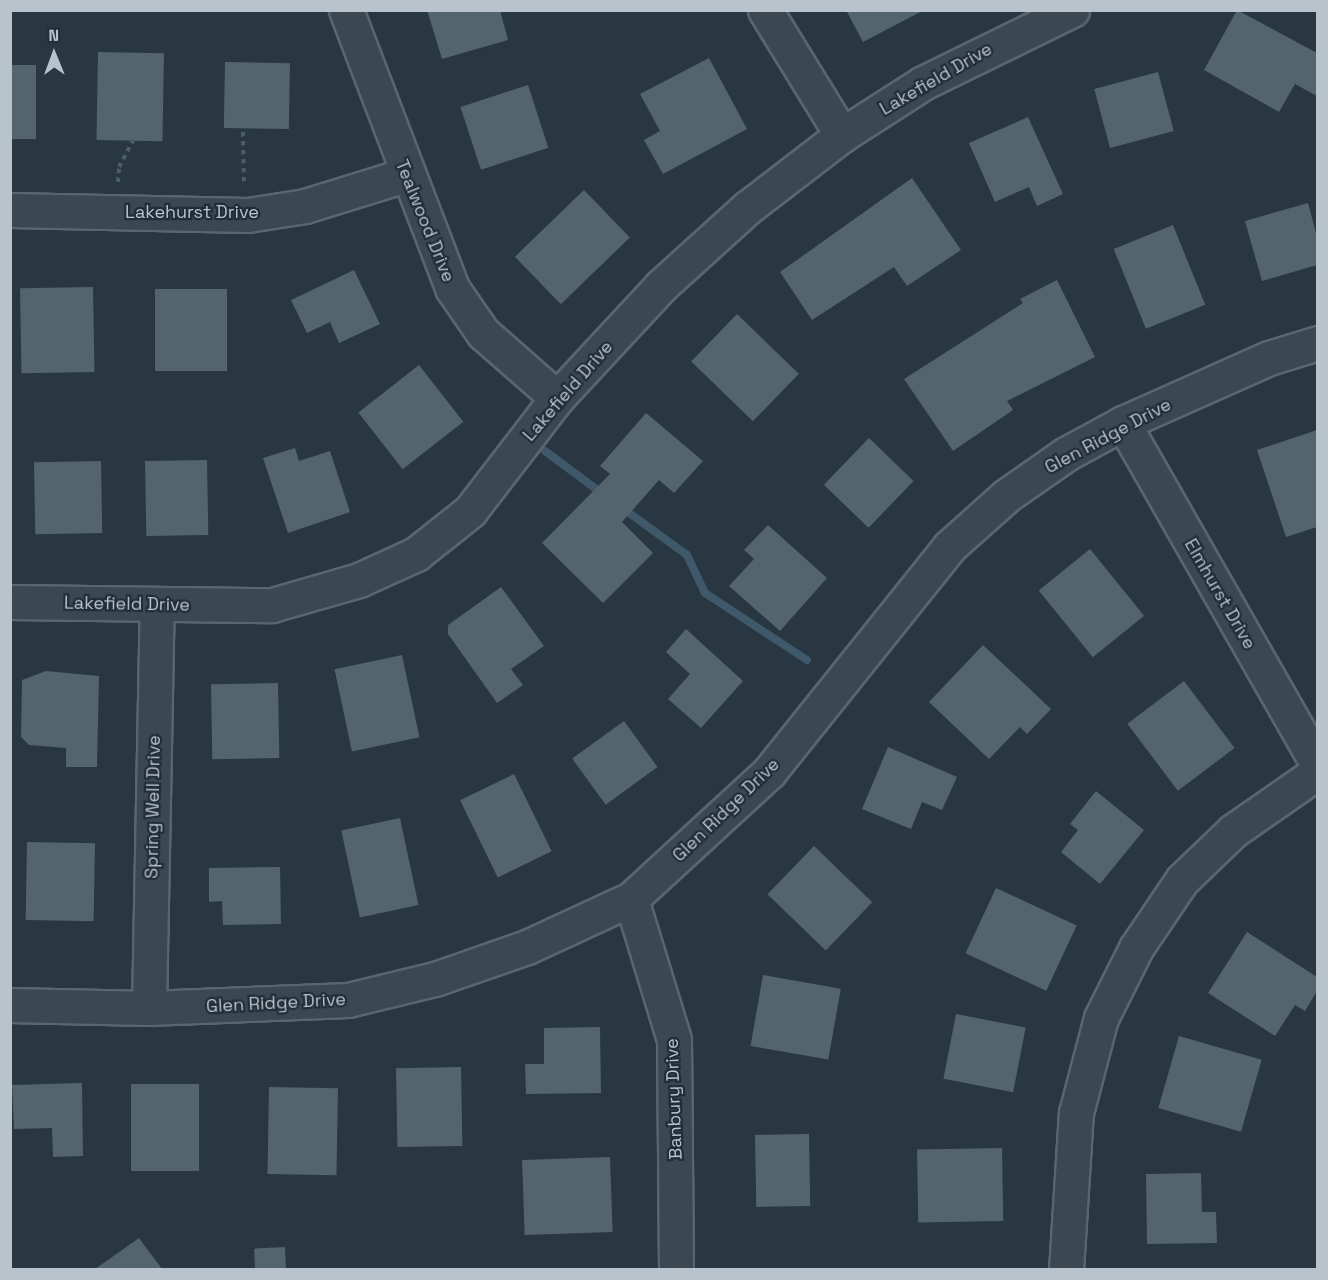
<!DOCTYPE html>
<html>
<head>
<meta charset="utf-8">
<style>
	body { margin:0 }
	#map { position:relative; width:1328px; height:1280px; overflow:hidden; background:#283742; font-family:"Space Grotesk",sans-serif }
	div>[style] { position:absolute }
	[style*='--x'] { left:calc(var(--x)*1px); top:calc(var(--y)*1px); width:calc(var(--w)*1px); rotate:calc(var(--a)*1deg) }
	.stream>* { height:8px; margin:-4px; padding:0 4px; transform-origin:4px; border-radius:4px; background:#3f586a }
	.building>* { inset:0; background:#53646e; transform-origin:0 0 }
	.path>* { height:4px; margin-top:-2px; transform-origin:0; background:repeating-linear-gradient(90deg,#4a605f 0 4.5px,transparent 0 9px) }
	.roads { filter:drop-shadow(2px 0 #5a666f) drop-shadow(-2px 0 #5a666f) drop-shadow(0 2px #5a666f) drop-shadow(0 -2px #5a666f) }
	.minor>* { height:33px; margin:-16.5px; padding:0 16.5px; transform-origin:16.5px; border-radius:16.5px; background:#3c4851 }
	span { translate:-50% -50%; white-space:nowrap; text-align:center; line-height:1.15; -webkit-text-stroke:4.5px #212d37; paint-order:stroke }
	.street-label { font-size:18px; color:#b9c3cb }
	.frame { position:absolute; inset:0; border:12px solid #b9c3cb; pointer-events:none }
	.north { position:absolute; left:24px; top:24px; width:60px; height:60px; -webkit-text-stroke:4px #212d37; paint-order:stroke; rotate:359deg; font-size:16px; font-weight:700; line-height:24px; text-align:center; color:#b9c3cb }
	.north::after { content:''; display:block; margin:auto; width:21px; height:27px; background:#b9c3cb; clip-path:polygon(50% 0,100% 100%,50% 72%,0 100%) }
</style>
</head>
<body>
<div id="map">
	<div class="stream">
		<div style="--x:545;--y:451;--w:72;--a:36.6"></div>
		<div style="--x:621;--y:507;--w:82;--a:36"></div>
		<div style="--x:687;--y:555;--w:42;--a:64.7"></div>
		<div style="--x:705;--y:593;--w:122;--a:33.3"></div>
	</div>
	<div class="building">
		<div style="clip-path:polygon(427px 10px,500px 10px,508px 40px,442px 59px)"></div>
		<div style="clip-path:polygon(846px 10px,924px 10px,863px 42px)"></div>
		<div style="clip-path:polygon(1237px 10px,1317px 53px,1317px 96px,1295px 84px,1279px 112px,1204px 70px)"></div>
		<div style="left:98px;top:52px;width:66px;height:88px;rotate:1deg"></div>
		<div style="clip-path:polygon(709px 58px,747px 129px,663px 174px,644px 140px,660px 131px,640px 94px)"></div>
		<div style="left:225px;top:62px;width:65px;height:66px;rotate:1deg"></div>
		<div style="left:10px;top:65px;width:26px;height:74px"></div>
		<div style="left:1158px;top:72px;width:61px;height:66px;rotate:75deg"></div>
		<div style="left:528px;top:85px;width:66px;height:71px;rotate:72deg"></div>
		<div style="clip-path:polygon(1028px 117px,1063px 194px,1037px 206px,1029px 187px,995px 202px,969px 143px)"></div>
		<div style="clip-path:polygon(912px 178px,961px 250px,907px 286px,894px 267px,812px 320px,780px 272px)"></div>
		<div style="left:584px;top:190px;width:66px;height:96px;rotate:46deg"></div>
		<div style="clip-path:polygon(1308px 203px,1317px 237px,1317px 265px,1262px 281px,1245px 221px)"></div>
		<div style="left:1173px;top:225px;width:86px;height:64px;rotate:68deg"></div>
		<div style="clip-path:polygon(354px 270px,380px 324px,339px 343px,330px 322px,307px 333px,291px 300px)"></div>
		<div style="clip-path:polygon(1057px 280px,1095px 357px,1007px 401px,1013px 410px,953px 451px,904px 379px,1023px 303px,1020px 299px)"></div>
		<div style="left:93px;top:287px;width:85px;height:73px;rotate:89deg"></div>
		<div style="left:155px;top:289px;width:72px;height:82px"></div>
		<div style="left:737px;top:314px;width:86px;height:66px;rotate:44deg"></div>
		<div style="left:419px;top:365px;width:72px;height:77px;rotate:52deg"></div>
		<div style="clip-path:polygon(646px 413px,703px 461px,674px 493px,659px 480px,622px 522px,653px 553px,603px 603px,542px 543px,610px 474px,600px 466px)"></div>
		<div style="clip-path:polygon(1317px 430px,1317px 527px,1286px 537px,1257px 450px)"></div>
		<div style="left:869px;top:438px;width:62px;height:65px;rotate:44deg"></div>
		<div style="clip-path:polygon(295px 448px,299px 461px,330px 451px,350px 512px,288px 533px,263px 458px)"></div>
		<div style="left:207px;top:460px;width:75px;height:62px;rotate:89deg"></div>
		<div style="left:101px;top:461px;width:72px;height:67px;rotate:89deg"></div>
		<div style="clip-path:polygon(768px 525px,827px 578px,780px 631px,729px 586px,754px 559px,744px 550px)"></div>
		<div style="left:1090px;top:549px;width:86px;height:66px;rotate:51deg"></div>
		<div style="clip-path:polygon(501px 587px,544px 646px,511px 669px,523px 685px,497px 703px,448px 634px,448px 625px)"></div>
		<div style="clip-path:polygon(686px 629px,743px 681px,701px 728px,668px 699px,690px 674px,666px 652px)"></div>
		<div style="clip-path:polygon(983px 645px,1051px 709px,1027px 734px,1020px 727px,989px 759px,929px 702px)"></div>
		<div style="left:402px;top:655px;width:84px;height:69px;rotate:78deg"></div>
		<div style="clip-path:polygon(46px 671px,99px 676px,97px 767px,66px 767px,66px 748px,29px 745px,21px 737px,22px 680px)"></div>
		<div style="left:1184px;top:681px;width:84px;height:71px;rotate:53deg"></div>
		<div style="left:278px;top:683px;width:75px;height:67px;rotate:89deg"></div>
		<div style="left:624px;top:721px;width:57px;height:64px;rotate:54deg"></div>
		<div style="clip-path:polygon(888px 747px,957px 777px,942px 810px,922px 802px,911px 829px,862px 809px)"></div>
		<div style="left:514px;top:774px;width:86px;height:60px;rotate:64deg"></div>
		<div style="clip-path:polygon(1096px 791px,1144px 830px,1100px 884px,1061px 852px,1078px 830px,1070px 824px)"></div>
		<div style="left:400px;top:818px;width:89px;height:60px;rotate:78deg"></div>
		<div style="left:27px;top:842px;width:68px;height:78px;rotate:1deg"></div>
		<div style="left:814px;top:846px;width:81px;height:67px;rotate:44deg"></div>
		<div style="clip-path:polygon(280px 867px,281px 924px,223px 925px,222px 901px,209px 902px,209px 868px)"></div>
		<div style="left:996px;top:888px;width:89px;height:72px;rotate:25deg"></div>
		<div style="clip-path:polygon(1247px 932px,1317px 977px,1317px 991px,1305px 1011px,1295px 1005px,1275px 1036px,1208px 993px)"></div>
		<div style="left:763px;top:975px;width:79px;height:72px;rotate:10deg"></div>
		<div style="left:956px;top:1014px;width:71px;height:66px;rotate:11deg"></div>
		<div style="clip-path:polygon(600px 1027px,601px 1093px,526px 1094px,525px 1064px,544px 1064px,544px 1028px)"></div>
		<div style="left:1179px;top:1036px;width:86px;height:75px;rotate:16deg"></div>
		<div style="left:461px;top:1067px;width:79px;height:65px;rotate:89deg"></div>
		<div style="clip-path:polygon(82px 1083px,83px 1156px,53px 1157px,52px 1128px,14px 1129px,12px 1085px)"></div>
		<div style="left:131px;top:1084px;width:68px;height:87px"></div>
		<div style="left:269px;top:1087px;width:69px;height:87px;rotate:1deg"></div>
		<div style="left:809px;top:1134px;width:72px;height:54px;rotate:89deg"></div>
		<div style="left:1002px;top:1148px;width:73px;height:85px;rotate:89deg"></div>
		<div style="left:610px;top:1157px;width:75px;height:88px;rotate:88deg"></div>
		<div style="clip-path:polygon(1201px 1173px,1202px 1212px,1216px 1212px,1217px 1243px,1147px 1244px,1146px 1174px)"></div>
		<div style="clip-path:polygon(139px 1238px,162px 1269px,95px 1269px)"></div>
		<div style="left:285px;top:1247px;width:22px;height:31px;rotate:87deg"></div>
	</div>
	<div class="path">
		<div style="--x:243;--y:132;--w:53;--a:88.9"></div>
		<div style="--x:118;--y:182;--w:15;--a:-86"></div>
		<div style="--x:119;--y:167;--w:32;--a:-62"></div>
	</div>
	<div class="roads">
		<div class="minor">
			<div style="--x:346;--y:10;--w:298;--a:69.1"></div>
			<div style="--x:452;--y:288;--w:55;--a:55.4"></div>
			<div style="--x:483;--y:333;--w:98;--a:41.3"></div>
			<div style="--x:765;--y:10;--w:147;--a:58.4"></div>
			<div style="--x:10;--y:210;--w:238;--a:1.2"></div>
			<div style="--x:248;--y:215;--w:58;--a:-9"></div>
			<div style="--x:305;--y:206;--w:105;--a:-17.2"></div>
			<div style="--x:1123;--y:423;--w:394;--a:60.3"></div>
			<div style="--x:10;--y:602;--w:262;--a:0.7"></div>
			<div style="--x:272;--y:605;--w:91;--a:-16"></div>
			<div style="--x:359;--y:580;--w:63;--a:-24.5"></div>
			<div style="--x:416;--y:554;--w:69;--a:-38.5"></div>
			<div style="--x:470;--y:511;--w:143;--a:-52.4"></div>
			<div style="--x:557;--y:398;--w:153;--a:-47.1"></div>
			<div style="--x:661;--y:286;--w:116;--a:-42.2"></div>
			<div style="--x:747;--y:208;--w:120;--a:-37.5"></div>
			<div style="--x:842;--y:135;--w:96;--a:-32.7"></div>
			<div style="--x:923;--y:83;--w:166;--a:-26.1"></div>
			<div style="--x:631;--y:899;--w:147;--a:73"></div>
			<div style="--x:674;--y:1040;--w:230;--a:89.5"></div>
			<div style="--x:10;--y:1005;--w:139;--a:1.2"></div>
			<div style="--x:149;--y:1008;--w:199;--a:-2.3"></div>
			<div style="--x:348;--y:1000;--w:89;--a:-13.6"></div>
			<div style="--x:435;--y:979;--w:97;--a:-19.2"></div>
			<div style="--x:527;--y:947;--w:115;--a:-24.8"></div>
			<div style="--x:631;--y:899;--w:188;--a:-42.6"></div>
			<div style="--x:769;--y:772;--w:288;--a:-51.3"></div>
			<div style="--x:949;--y:547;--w:76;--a:-41.8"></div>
			<div style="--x:1006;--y:496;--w:73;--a:-35"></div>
			<div style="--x:1066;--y:454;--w:65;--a:-28.5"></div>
			<div style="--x:1123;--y:423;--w:160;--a:-24"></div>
			<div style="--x:1269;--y:358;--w:51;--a:-17"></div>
			<div style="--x:149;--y:1008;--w:403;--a:-88.9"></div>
			<div style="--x:1066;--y:1270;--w:157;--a:-86.4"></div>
			<div style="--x:1076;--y:1113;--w:98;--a:-75.3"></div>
			<div style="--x:1101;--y:1018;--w:78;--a:-63.4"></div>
			<div style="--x:1136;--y:948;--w:82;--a:-55.9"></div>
			<div style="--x:1182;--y:880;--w:71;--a:-43.9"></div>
			<div style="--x:1233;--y:831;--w:103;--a:-34.8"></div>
		</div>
	</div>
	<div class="street-label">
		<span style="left:936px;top:79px;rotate:-30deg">Lakefield Drive</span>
		<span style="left:192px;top:212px">Lakehurst Drive</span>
		<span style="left:425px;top:221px;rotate:68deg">Tealwood Drive</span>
		<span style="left:568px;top:391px;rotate:-49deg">Lakefield Drive</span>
		<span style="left:1108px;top:436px;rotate:-28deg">Glen Ridge Drive</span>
		<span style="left:1220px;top:594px;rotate:60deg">Elmhurst Drive</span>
		<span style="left:127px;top:604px;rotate:1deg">Lakefield Drive</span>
		<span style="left:153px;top:807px;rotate:-89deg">Spring Well Drive</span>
		<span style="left:726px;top:810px;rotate:-44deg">Glen Ridge Drive</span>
		<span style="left:276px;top:1003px;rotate:-3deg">Glen Ridge Drive</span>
		<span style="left:674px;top:1099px;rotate:-92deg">Banbury Drive</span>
	</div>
	<div class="frame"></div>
	<div class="north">N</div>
</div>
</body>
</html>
